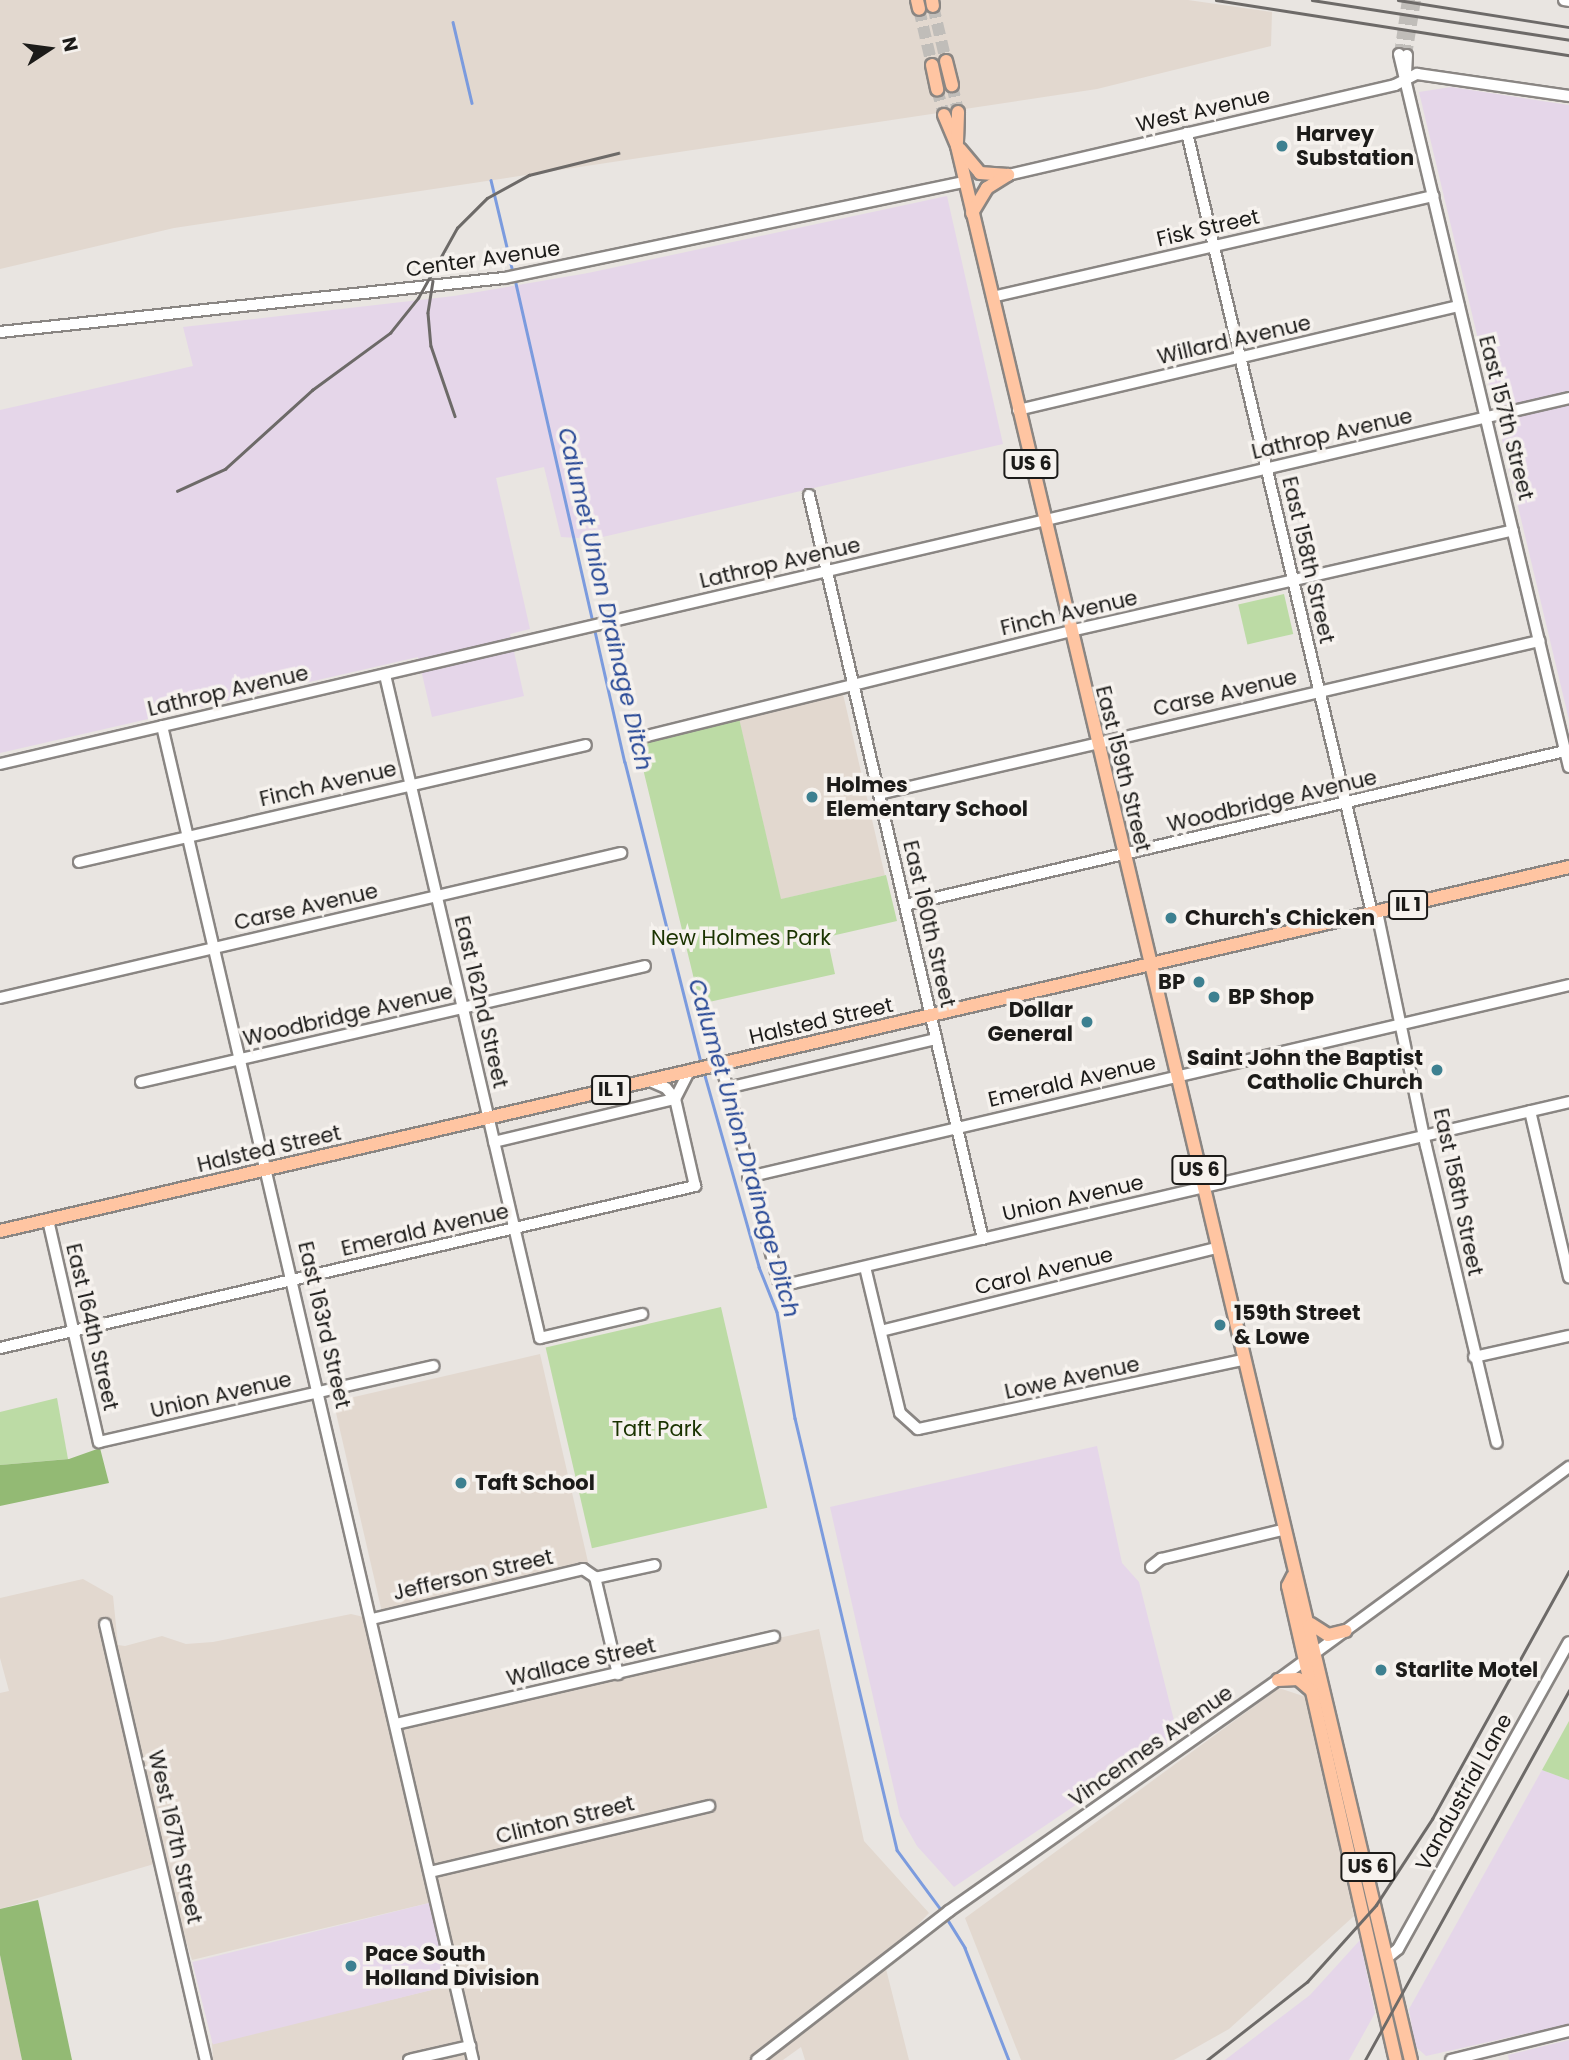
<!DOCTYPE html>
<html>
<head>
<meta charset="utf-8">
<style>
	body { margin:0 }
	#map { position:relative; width:1569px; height:2060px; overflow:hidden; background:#e9e5e1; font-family:Poppins,sans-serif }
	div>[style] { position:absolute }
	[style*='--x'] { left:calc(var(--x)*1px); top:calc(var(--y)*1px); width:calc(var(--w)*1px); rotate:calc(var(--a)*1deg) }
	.built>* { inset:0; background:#e2d8cf; transform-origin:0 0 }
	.industrial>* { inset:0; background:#e5d6e9; transform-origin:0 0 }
	.green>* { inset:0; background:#bcdba5; transform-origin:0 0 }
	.forest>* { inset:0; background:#93ba74 }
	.stream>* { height:2.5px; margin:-1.25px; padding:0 1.25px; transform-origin:1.25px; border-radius:1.25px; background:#7b9bde }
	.minor-tunnel>* { height:10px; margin-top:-5px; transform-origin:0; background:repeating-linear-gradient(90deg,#c0bdb9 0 10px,transparent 0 15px) }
	.major-tunnel>* { height:12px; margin-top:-6px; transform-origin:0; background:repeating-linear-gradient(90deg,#c0bdb9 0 12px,transparent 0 18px) }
	.roads { filter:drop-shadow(2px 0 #8a8683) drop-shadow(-2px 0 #8a8683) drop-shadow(0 2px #8a8683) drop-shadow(0 -2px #8a8683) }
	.minor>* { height:10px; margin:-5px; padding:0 5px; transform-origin:5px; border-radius:5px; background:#fff }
	.major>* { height:12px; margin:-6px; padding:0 6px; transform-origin:6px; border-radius:6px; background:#ffc5a2 }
	.rail>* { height:2.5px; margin:-1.25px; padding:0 1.25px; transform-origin:1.25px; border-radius:1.25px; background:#6d6a68 }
	.dots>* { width:19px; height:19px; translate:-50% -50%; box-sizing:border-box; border:4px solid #f6f2ee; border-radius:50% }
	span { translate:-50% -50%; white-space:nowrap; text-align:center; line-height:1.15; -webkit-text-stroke:7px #f6f2ee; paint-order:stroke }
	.shield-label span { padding:2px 5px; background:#f6f2ee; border:2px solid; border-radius:5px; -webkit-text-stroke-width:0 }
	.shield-label { font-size:19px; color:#1c1b19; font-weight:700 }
	.street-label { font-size:21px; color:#1c1b19 }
	.poi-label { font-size:21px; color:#1c1b19; font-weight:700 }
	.left { translate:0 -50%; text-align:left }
	.right { translate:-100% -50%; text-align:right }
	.park-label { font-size:21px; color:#1a3300 }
	.water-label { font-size:23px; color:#274896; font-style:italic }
	.north { position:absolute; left:14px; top:14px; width:70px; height:70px; -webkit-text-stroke:5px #f6f2ee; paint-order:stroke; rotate:77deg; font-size:19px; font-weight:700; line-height:28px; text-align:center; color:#1c1b19 }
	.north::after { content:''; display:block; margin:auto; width:24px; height:32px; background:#1c1b19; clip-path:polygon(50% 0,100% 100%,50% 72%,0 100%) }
</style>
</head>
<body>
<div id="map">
	<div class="built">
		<div style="clip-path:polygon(0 0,1188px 0,1272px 12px,1271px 46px,1097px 89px,174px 228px,0 269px)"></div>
		<div style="left:843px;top:694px;width:186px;height:107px;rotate:77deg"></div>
		<div style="left:540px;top:1354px;width:215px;height:212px;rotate:77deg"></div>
		<div style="clip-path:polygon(83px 1579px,113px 1596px,118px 1645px,125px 1646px,162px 1636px,186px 1644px,213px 1642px,351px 1614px,372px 1619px,396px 1724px,819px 1629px,864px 1841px,929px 1913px,884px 1961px,909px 2060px,805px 2060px,801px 2047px,783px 2060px,213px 2060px,212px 2043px,448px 1986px,429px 1903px,192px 1960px,161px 1862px,0 1909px,0 1693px,9px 1691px,0 1658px,0 1598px)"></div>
		<div style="clip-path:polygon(1279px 1688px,1306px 1697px,1354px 1916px,1229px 2029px,1174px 2060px,1021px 2060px,965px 1918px)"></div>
		<div style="clip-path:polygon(0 1955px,22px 2060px,0 2060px)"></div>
	</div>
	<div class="industrial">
		<div style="clip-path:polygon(1451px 87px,1569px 105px,1569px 720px,1419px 92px)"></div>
		<div style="clip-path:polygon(947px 196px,1003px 444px,594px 539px,561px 537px,544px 467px,496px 478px,530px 629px,510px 634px,524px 696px,432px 717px,418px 657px,0 753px,0 410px,193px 366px,183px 327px,454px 296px,588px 273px)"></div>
		<div style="clip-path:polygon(1097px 1446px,1122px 1563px,1139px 1582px,1178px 1736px,954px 1887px,917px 1846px,900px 1816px,830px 1507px)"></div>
		<div style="clip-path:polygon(1542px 1770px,1569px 1780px,1569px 2024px,1426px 2056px,1415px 2046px,1409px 2009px)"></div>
		<div style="left:429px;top:1903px;width:85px;height:244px;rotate:76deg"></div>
		<div style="clip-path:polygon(1360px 1940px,1375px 2013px,1349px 2060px,1225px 2060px,1310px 1995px)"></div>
		<div style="clip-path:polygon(1569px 2040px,1569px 2060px,1509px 2060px,1508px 2055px)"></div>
	</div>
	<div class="green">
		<div style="left:1284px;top:594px;width:41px;height:47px;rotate:77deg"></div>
		<div style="clip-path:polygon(739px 718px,781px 899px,886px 875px,897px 921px,827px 937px,835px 974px,700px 1004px,637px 744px)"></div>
		<div style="left:721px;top:1307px;width:206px;height:180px;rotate:77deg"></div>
		<div style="clip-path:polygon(57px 1398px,68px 1459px,0 1465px,0 1412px)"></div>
		<div style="clip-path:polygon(1569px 1721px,1569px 1780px,1542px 1770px)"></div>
	</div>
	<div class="forest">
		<div style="clip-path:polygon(100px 1448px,109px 1483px,0 1506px,0 1465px,69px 1459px)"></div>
		<div style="clip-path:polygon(38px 1900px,72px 2060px,22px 2060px,0 1955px,0 1909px)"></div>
	</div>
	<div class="stream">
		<div style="--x:453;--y:22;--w:83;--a:76.8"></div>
		<div style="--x:491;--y:180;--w:95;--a:76.6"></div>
		<div style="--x:515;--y:279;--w:495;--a:77.2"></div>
		<div style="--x:625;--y:762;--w:309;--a:75.8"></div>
		<div style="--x:704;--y:1072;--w:203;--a:74.2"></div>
		<div style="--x:759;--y:1267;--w:48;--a:68.2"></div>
		<div style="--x:777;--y:1312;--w:108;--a:80.4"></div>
		<div style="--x:795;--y:1418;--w:444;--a:76.7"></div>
		<div style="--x:897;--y:1850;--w:76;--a:53.6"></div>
		<div style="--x:946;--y:1917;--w:36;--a:58"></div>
		<div style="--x:965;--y:1948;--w:120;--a:68.6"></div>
	</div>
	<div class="minor-tunnel">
		<div style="--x:1399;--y:54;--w:55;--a:-81.6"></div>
		<div style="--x:1407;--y:55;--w:56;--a:-80.7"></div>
	</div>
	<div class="major-tunnel">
		<div style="--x:933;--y:6;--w:57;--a:76.7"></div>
		<div style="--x:919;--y:9;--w:57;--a:76.9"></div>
		<div style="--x:952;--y:85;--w:28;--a:77"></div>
		<div style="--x:937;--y:89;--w:27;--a:75"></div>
	</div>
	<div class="roads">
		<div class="minor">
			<div style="--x:1564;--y:0;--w:5;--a:11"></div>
			<div style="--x:1399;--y:54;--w:733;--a:76.59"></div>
			<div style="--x:1406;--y:74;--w:19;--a:-87"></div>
			<div style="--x:1187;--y:133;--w:802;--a:76.66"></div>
			<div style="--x:1008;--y:175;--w:397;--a:-13.1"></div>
			<div style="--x:1395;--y:85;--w:25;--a:-27"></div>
			<div style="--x:1417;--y:74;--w:154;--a:8.2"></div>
			<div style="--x:992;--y:297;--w:453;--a:-12.9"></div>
			<div style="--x:0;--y:332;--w:507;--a:-6.12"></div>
			<div style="--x:504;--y:278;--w:471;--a:-11.8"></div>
			<div style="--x:1018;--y:410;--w:453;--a:-13.3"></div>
			<div style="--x:809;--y:495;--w:764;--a:76.84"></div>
			<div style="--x:385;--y:675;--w:681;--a:76.84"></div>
			<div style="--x:540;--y:1338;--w:105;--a:-13.2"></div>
			<div style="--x:162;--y:726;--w:1370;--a:76.88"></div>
			<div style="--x:635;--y:739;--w:448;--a:-13.9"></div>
			<div style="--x:1070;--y:631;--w:454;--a:-12.8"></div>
			<div style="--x:0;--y:764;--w:1611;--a:-13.13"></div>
			<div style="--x:879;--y:794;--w:678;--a:-13.05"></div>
			<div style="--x:79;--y:862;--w:520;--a:-12.99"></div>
			<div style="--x:905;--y:905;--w:678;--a:-13.13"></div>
			<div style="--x:1377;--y:912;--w:239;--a:78.2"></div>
			<div style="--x:1426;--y:1146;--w:305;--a:76.6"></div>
			<div style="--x:0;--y:998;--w:638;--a:-13.14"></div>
			<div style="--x:721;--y:1064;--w:223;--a:75.2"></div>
			<div style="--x:778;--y:1280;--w:12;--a:20"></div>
			<div style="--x:789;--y:1284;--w:801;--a:-13.13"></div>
			<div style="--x:141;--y:1082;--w:517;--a:-12.96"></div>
			<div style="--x:727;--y:1088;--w:215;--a:-13.2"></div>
			<div style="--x:675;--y:1099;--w:30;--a:-63"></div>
			<div style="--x:1530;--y:1111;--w:171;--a:76.8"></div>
			<div style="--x:494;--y:1142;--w:186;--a:-13.4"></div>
			<div style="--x:748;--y:1177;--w:843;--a:-13.16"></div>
			<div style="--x:48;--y:1220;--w:228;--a:77.1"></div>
			<div style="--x:99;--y:1442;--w:343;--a:-12.8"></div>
			<div style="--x:865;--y:1267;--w:150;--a:76.5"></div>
			<div style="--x:900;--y:1413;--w:24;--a:42"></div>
			<div style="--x:918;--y:1429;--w:332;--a:-12"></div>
			<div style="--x:881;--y:1331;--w:346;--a:-13.9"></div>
			<div style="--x:0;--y:1348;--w:714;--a:-13.12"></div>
			<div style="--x:695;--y:1186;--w:89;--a:-102.9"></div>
			<div style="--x:675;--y:1099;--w:14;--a:-129"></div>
			<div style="--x:666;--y:1088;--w:17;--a:-156"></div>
			<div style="--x:1474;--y:1357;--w:97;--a:-12.5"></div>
			<div style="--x:1151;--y:1567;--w:13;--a:-39"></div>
			<div style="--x:1161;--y:1559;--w:124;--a:-13.5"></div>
			<div style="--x:595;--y:1578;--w:61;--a:-12.2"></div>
			<div style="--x:372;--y:1619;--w:217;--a:-13.3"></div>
			<div style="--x:583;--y:1569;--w:14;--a:34"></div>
			<div style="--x:595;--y:1577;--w:100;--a:76.7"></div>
			<div style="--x:105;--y:1624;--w:448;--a:77"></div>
			<div style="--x:396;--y:1724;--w:388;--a:-13"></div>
			<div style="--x:430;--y:1872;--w:287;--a:-13.3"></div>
			<div style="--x:1388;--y:1957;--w:13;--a:-39"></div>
			<div style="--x:1398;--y:1949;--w:351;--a:-60.9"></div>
			<div style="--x:409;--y:2060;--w:63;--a:-12.9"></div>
			<div style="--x:757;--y:2060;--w:243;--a:-37.8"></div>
			<div style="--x:949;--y:1911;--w:402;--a:-35.1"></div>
			<div style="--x:1278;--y:1680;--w:361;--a:-36.2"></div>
			<div style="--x:1451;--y:2060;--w:122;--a:-13.8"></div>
		</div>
		<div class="major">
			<div style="--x:917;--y:0;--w:9;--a:77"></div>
			<div style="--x:932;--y:0;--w:6;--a:81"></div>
			<div style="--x:946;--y:61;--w:25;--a:76"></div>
			<div style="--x:932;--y:65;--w:25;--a:78"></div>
			<div style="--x:944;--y:115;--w:34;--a:67"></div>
			<div style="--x:957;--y:146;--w:1967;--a:76.66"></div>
			<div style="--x:957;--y:142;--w:30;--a:-88"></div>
			<div style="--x:960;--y:149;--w:31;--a:50"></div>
			<div style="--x:980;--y:173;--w:28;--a:4"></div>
			<div style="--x:972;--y:213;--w:29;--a:-59"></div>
			<div style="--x:987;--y:188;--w:25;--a:-32"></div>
			<div style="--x:0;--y:1231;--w:1611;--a:-13.06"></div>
			<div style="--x:1293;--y:1576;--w:11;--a:117"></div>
			<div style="--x:1288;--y:1586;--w:486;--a:77.2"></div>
			<div style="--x:1311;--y:1624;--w:20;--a:33"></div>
			<div style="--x:1328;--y:1635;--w:18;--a:-13"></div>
			<div style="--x:1278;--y:1680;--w:20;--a:-3"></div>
			<div style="--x:1298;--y:1679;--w:18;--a:41"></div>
		</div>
	</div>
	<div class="rail">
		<div style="--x:1216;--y:0;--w:357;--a:8.9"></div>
		<div style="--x:1312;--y:0;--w:260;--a:8.8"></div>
		<div style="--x:1398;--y:0;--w:173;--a:9"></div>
		<div style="--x:433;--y:281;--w:32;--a:99"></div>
		<div style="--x:428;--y:313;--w:33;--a:85"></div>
		<div style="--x:431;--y:346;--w:74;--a:71.1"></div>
		<div style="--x:177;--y:491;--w:53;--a:-24.6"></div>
		<div style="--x:225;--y:469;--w:118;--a:-42.2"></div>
		<div style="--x:312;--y:390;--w:97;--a:-36.2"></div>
		<div style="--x:390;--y:333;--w:45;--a:-51.3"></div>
		<div style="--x:418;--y:298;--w:80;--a:-60.9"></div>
		<div style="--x:457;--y:228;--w:42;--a:-45"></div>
		<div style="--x:487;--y:198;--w:48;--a:-28.7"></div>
		<div style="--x:529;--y:175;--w:92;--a:-13.9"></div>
		<div style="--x:1207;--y:2060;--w:127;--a:-38"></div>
		<div style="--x:1307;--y:1982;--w:103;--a:-48.1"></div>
		<div style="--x:1376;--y:1905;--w:103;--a:-56.9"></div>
		<div style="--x:1432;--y:1819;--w:283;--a:-61.1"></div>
		<div style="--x:1365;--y:2060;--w:422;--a:-61.1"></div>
	</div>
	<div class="dots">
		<div style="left:1282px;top:146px;background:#3d8090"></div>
		<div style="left:812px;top:797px;background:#3d8090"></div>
		<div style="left:1171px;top:918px;background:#3d8090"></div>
		<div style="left:1199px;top:982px;background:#3d8090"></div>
		<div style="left:1214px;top:997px;background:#3d8090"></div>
		<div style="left:1087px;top:1022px;background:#3d8090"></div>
		<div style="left:1437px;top:1070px;background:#3d8090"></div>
		<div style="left:1220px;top:1325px;background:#3d8090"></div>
		<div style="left:461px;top:1483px;background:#3d8090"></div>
		<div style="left:1381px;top:1670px;background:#3d8090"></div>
		<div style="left:351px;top:1966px;background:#3d8090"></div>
	</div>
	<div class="shield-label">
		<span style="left:1031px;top:464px">US 6</span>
		<span style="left:1408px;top:905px">IL 1</span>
		<span style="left:611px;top:1090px">IL 1</span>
		<span style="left:1199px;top:1170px">US 6</span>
		<span style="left:1368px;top:1867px">US 6</span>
	</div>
	<div class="street-label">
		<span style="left:1203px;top:110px;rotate:-13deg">West Avenue</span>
		<span style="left:1208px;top:228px;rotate:-13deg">Fisk Street</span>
		<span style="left:483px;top:259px;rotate:-8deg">Center Avenue</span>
		<span style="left:1234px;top:340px;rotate:-13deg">Willard Avenue</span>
		<span style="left:1506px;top:418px;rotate:76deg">East 157th Street</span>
		<span style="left:1332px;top:434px;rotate:-13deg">Lathrop Avenue</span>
		<span style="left:1308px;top:560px;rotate:77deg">East 158th Street</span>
		<span style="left:780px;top:563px;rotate:-13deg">Lathrop Avenue</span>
		<span style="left:1069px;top:613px;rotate:-13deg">Finch Avenue</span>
		<span style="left:228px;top:691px;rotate:-13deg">Lathrop Avenue</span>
		<span style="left:1225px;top:693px;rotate:-13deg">Carse Avenue</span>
		<span style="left:1123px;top:769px;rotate:76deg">East 159th Street</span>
		<span style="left:328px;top:784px;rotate:-13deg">Finch Avenue</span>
		<span style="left:1272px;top:801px;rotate:-13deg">Woodbridge Avenue</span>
		<span style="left:306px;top:907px;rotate:-13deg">Carse Avenue</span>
		<span style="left:929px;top:924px;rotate:77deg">East 160th Street</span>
		<span style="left:481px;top:1002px;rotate:77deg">East 162nd Street</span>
		<span style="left:348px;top:1015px;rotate:-13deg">Woodbridge Avenue</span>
		<span style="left:821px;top:1021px;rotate:-13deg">Halsted Street</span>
		<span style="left:1072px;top:1081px;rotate:-13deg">Emerald Avenue</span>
		<span style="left:269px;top:1149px;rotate:-13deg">Halsted Street</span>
		<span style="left:1458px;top:1192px;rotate:78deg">East 158th Street</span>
		<span style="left:1073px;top:1198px;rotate:-13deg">Union Avenue</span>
		<span style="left:425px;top:1230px;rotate:-13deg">Emerald Avenue</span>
		<span style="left:1044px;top:1271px;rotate:-14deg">Carol Avenue</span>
		<span style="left:324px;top:1325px;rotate:77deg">East 163rd Street</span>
		<span style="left:92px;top:1327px;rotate:77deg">East 164th Street</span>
		<span style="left:1072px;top:1378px;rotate:-12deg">Lowe Avenue</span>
		<span style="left:221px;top:1395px;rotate:-13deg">Union Avenue</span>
		<span style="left:473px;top:1575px;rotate:-13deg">Jefferson Street</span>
		<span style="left:581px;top:1662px;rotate:-13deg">Wallace Street</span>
		<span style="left:1151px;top:1746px;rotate:-35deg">Vincennes Avenue</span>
		<span style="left:1464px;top:1792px;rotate:-61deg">Vandustrial Lane</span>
		<span style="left:565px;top:1820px;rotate:-14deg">Clinton Street</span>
		<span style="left:175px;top:1837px;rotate:77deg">West 167th Street</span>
	</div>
	<div class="poi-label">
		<span class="left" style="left:1296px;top:146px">Harvey<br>Substation</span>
		<span class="left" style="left:826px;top:797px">Holmes<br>Elementary School</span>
		<span class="left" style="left:1185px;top:918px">Church's Chicken</span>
		<span class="right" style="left:1185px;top:982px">BP</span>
		<span class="left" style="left:1228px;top:997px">BP Shop</span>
		<span class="right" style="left:1073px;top:1022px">Dollar<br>General</span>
		<span class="right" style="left:1423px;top:1070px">Saint John the Baptist<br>Catholic Church</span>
		<span class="left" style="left:1234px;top:1325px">159th Street<br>&amp; Lowe</span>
		<span class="left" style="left:475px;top:1483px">Taft School</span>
		<span class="left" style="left:1395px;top:1670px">Starlite Motel</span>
		<span class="left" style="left:365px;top:1966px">Pace South<br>Holland Division</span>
	</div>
	<div class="park-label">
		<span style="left:741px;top:938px">New Holmes Park</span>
		<span style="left:657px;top:1429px">Taft Park</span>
	</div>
	<div class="water-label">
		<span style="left:605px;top:599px;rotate:77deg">Calumet Union Drainage Ditch</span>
		<span style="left:744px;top:1148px;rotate:74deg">Calumet Union Drainage Ditch</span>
	</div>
	<div class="north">N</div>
</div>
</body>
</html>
